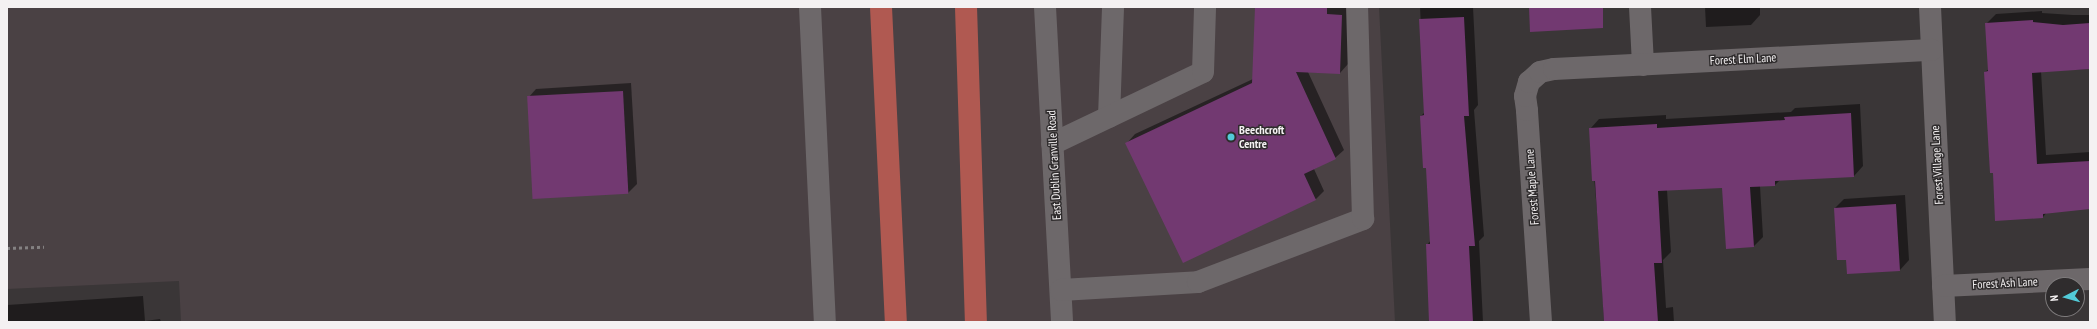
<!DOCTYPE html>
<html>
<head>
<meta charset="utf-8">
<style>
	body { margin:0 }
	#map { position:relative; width:2097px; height:329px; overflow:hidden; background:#3a3637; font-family:"PT Sans Narrow",sans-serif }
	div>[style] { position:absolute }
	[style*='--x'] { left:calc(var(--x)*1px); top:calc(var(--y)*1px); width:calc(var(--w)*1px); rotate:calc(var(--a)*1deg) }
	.built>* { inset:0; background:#4a4144 }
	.shadow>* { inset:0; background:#0007 }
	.building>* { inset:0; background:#723971; transform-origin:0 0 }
	.path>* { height:2.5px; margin-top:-1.25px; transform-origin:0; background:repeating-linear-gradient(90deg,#848182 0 3px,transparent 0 6px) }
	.minor>* { height:22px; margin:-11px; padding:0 11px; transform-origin:11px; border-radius:11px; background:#6d686a }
	.major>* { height:22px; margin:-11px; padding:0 11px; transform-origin:11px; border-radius:11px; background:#b05951 }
	.dots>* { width:11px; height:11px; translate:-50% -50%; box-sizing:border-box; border:2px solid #2f2c2d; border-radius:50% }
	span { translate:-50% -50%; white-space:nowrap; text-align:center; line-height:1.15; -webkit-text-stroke:3px #2f2c2d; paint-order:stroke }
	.street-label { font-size:12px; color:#f4f1f2 }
	.poi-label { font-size:12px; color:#f4f1f2; font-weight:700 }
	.left { translate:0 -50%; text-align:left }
	.frame { position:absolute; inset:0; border:8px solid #f4f1f2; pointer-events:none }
	.north { position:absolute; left:2045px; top:277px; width:40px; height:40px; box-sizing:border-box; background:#2f2c2d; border:1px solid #7e7b7c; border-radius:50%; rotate:264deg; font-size:11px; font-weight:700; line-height:16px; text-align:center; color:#f4f1f2 }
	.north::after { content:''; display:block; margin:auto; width:14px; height:18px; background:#52cbd8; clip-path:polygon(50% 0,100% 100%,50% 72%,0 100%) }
</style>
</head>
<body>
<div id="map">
	<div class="built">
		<div style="clip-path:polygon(7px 7px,1379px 7px,1395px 322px,181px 322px,179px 281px,7px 289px)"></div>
	</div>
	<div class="shadow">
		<div style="clip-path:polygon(1256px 7px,1350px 7px,1348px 64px,1340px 73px,1308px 72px,1344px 150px,1335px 158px,1314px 169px,1324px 191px,1316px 199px,1127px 143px,1135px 134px,1253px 79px)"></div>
		<div style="clip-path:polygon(1420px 7px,1473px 7px,1478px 105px,1474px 110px,1484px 236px,1479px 241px,1483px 322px,1430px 322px,1427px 245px,1431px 240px,1427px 167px,1421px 116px,1425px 112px)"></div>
		<div style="clip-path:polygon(1705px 7px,1760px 7px,1760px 15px,1751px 25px,1706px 27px)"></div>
		<div style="clip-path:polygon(2042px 11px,2042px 13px,2073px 15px,2090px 15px,2090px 69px,2041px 71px,2046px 155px,2090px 152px,2090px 208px,2047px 212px,2043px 217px,1994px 172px,1985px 72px,1989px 69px,1986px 24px,1996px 14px)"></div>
		<div style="clip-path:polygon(631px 83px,637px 184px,628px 193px,528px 98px,536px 89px)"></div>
		<div style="clip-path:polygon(1860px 104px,1863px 166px,1854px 176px,1780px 180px,1775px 185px,1760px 186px,1763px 237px,1754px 246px,1727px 248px,1723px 187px,1667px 190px,1671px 252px,1663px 260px,1666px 308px,1673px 307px,1674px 322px,1604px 322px,1600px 247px,1590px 129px,1599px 119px,1666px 115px,1666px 119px,1791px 112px,1795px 108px)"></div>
		<div style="clip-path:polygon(1905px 195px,1909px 260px,1900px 270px,1847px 259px,1835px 208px,1844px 199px)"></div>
		<div style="clip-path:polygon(143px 296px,145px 321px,160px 319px,161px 322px,7px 322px,7px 305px)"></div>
	</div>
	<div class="building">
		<div style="clip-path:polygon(1255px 7px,1327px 7px,1327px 14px,1342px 15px,1340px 74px,1296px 72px,1336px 159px,1304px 174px,1316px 200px,1183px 263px,1125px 143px,1252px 83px)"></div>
		<div style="clip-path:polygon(1529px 7px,1603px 7px,1603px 28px,1530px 32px)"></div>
		<div style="clip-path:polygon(1464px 17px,1469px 116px,1464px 116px,1475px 246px,1469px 246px,1473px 322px,1429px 322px,1426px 244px,1430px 244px,1426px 168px,1423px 168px,1420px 116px,1424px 115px,1419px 19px)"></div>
		<div style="clip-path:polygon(2033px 20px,2033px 22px,2063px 25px,2090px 23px,2090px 69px,2032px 73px,2037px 164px,2090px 161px,2090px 209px,2043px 214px,2043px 218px,1995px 221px,1993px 173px,1990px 173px,1984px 72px,1988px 71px,1985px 23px)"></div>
		<div style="left:623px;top:91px;width:103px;height:96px;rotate:87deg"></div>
		<div style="clip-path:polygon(1851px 113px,1854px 177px,1775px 181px,1775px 186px,1750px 187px,1754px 247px,1726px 249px,1722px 188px,1658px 191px,1662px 263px,1654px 263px,1658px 322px,1604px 322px,1595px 181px,1592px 181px,1589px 128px,1657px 124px,1657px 128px,1785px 120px,1784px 117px)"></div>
		<div style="clip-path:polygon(1896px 204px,1900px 271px,1847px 274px,1846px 260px,1837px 260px,1834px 208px)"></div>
	</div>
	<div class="path">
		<div style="--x:7;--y:248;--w:37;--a:-2"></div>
	</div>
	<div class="minor">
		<div style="--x:810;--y:7;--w:315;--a:87.3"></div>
		<div style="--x:1045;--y:7;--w:315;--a:86.9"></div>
		<div style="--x:1640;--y:7;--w:58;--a:87"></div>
		<div style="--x:1930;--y:7;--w:315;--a:87.3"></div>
		<div style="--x:1109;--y:117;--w:110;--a:-87.9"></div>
		<div style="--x:1052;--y:144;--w:167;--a:-25.5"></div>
		<div style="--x:1203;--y:72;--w:65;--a:-88.2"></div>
		<div style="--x:1943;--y:286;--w:147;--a:-2.7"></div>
		<div style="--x:1061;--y:290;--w:137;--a:-3.3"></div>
		<div style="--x:1198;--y:282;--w:177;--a:-20.9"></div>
		<div style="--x:1363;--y:219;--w:212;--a:-91.6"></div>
		<div style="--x:1541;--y:322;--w:212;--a:-93.8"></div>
		<div style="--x:1527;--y:110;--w:14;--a:-98"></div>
		<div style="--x:1525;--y:96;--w:15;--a:-74"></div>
		<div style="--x:1529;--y:82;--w:15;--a:-42"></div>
		<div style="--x:1540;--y:72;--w:14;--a:-12"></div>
		<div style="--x:1554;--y:69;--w:378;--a:-2.9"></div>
	</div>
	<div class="major">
		<div style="--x:881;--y:7;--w:315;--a:87.3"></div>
		<div style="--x:966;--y:7;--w:315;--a:88.2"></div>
	</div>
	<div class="dots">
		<div style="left:1231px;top:137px;background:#52cbd8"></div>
	</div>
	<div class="street-label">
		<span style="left:1743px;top:59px;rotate:-3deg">Forest Elm Lane</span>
		<span style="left:1054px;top:165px;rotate:-93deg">East Dublin Granville Road</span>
		<span style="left:1937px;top:165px;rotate:-93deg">Forest Village Lane</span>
		<span style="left:1532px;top:187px;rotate:-94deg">Forest Maple Lane</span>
		<span style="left:2005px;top:283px;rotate:-3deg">Forest Ash Lane</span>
	</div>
	<div class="poi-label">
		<span class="left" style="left:1239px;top:137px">Beechcroft<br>Centre</span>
	</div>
	<div class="frame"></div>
	<div class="north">N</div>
</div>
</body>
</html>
